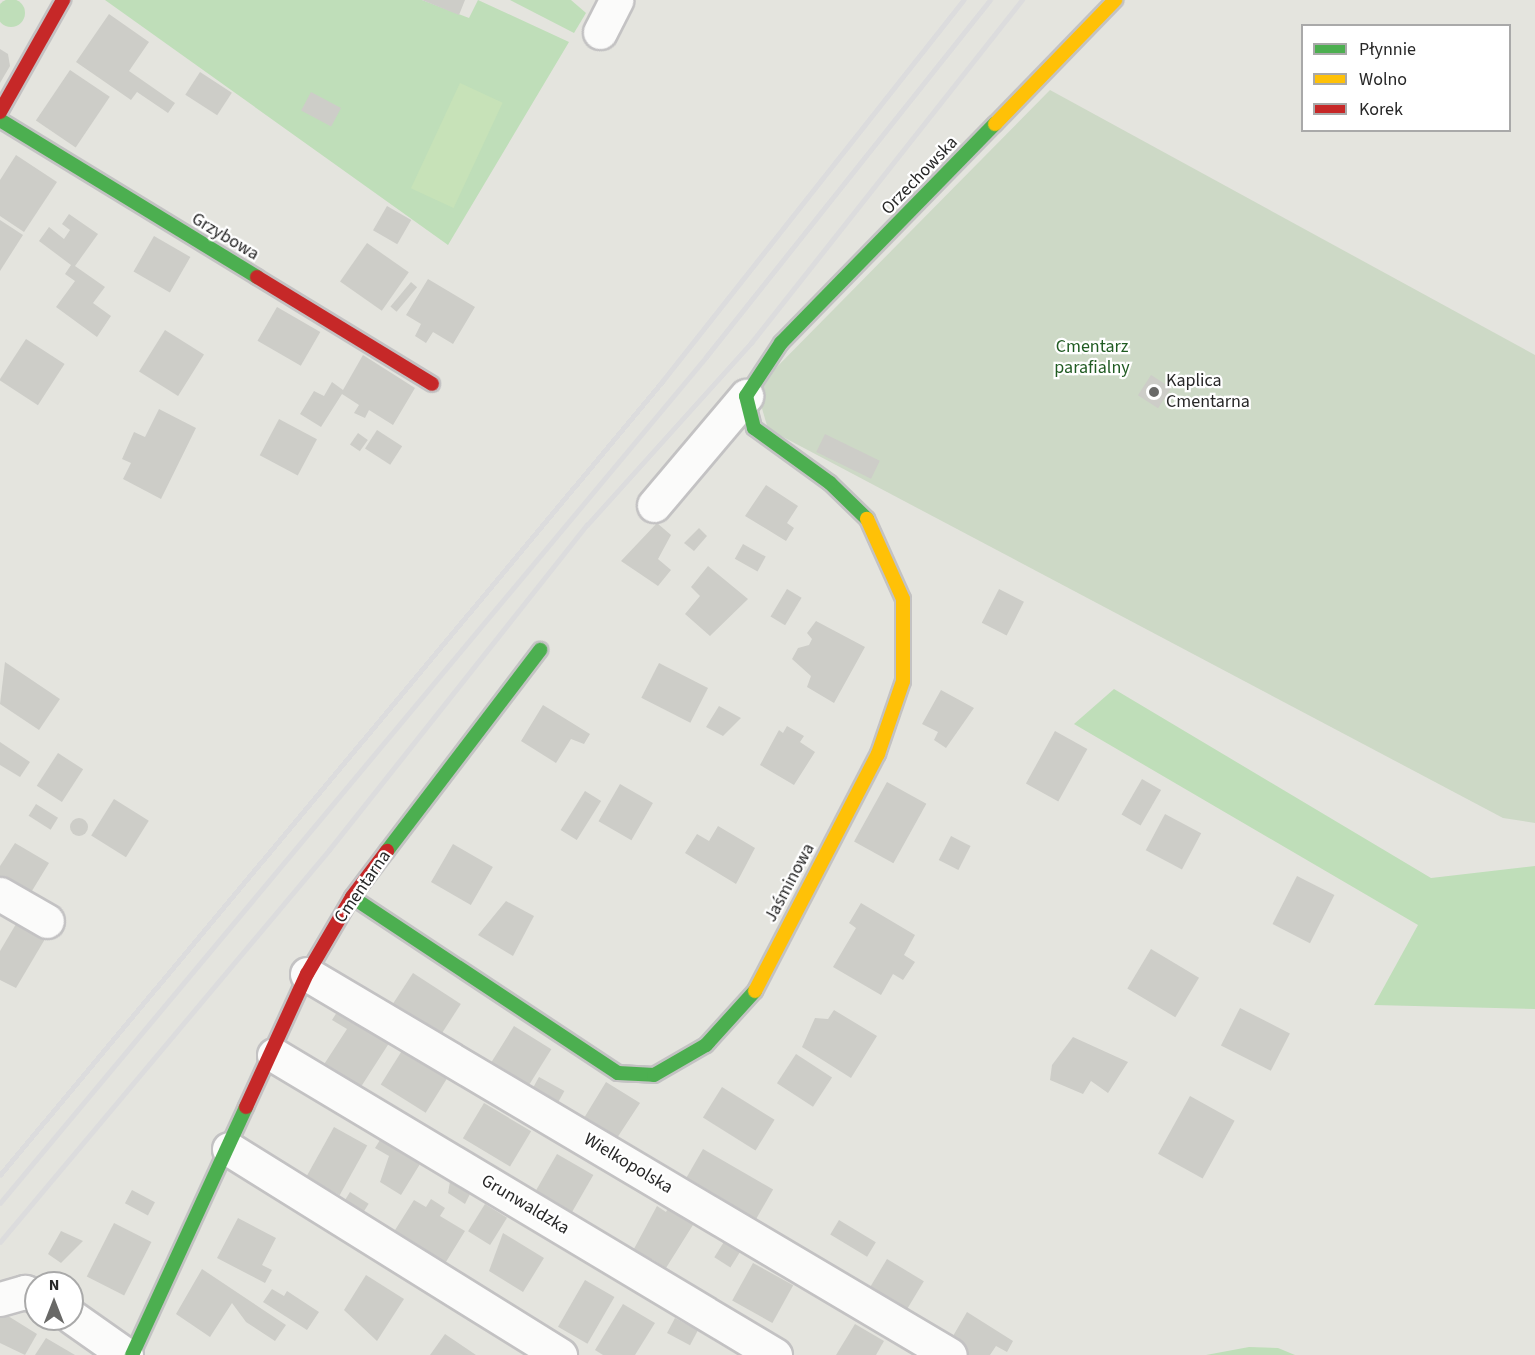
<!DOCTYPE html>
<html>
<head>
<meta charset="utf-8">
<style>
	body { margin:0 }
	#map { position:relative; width:1535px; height:1355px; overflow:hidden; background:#e4e4de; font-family:"Source Sans 3",sans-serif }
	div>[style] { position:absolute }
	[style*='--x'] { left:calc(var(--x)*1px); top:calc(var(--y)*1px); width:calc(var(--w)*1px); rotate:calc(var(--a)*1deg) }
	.green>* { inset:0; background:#bfdeb9 }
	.round { border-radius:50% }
	.cemetery>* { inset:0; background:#cdd9c6 }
	.pitch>* { inset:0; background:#c7e2b8; transform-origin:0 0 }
	.building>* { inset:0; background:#cdcdc8; transform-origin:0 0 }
	.roads { filter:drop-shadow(2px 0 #c3c2c3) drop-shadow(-2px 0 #c3c2c3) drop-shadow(0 2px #c3c2c3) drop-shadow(0 -2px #c3c2c3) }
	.street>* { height:33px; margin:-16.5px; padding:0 16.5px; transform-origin:16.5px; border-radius:16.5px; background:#fbfbfa }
	.fast>* { height:14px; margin:-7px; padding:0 7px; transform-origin:7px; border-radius:7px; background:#4caf50 }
	.slow>* { height:14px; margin:-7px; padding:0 7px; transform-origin:7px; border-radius:7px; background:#ffc107 }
	.jam>* { height:14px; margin:-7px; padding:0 7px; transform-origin:7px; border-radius:7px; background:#c62828 }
	.rail>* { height:4.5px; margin:-2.25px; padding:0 2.25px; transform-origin:2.25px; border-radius:2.25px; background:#dcdcdd }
	.dots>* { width:16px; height:16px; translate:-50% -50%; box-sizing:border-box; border:3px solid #fff; border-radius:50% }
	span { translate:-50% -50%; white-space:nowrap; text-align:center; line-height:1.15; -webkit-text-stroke:4.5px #fff; paint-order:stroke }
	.street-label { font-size:18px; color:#272727 }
	.park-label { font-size:18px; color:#205b22 }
	.poi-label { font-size:18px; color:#272727 }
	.left { translate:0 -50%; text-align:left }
	.legend { position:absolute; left:1301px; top:24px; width:210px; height:108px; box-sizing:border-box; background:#fff; border:2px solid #a9a9a9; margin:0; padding:8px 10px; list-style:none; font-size:18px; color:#272727 }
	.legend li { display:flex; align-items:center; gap:12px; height:30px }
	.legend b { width:30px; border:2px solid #a9a9a9 }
	.north { position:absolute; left:24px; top:1271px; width:60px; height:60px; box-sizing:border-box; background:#fff; border:2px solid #a9a9a9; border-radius:50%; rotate:0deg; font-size:16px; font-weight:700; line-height:24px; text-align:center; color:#272727 }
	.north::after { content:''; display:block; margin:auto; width:21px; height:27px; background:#696967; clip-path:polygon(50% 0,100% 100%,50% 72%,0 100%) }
</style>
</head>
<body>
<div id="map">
	<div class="green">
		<div class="round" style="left:-3px;top:-1px;width:28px;height:28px"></div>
		<div style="clip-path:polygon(105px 0,422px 0,469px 18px,478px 0,569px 42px,448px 245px)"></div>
		<div style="clip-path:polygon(510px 0,571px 0,586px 13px,574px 33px)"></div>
		<div style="clip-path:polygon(1114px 689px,1431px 878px,1535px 866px,1535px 1009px,1374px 1005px,1418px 925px,1074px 724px)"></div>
		<div style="clip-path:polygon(1249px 1347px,1278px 1348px,1295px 1355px,1206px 1355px)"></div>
	</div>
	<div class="cemetery">
		<div style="clip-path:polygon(1050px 90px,1535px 355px,1535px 823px,1503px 818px,768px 429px,756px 388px)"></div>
	</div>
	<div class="pitch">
		<div style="left:460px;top:83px;width:47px;height:116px;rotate:25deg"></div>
	</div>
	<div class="building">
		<div style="clip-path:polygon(422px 0,465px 0,459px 15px)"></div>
		<div style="clip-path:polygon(109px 14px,149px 42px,129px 71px,175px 103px,168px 113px,137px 92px,131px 100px,76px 62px)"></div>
		<div style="clip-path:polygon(0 49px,8px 54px,10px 66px,0 83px)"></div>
		<div style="left:70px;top:70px;width:48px;height:61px;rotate:34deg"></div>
		<div style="left:200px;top:72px;width:38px;height:27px;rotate:33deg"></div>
		<div style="left:311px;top:92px;width:34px;height:21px;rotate:28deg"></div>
		<div style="clip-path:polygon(16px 155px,57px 182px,24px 232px,0 216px,0 180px)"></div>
		<div style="left:387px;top:206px;width:28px;height:28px;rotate:30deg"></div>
		<div style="clip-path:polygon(69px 214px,98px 234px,75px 266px,105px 287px,93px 303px,111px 316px,97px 337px,56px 307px,75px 281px,65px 274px,71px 265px,39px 241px,49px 227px,64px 239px,70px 230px,62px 224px)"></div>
		<div style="clip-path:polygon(0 220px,23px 235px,0 271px)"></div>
		<div style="left:154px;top:236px;width:42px;height:41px;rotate:30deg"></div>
		<div style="left:367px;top:243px;width:51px;height:47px;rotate:35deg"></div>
		<div style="clip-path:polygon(428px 279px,475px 307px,453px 344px,433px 332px,426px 343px,415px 336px,421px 324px,406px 315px)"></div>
		<div style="left:411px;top:282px;width:8px;height:32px;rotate:40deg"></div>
		<div style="left:277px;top:307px;width:50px;height:39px;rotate:30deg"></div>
		<div style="left:165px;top:330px;width:46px;height:49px;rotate:32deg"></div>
		<div style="left:26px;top:339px;width:46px;height:49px;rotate:33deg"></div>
		<div style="clip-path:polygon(363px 355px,415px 388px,393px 425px,369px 410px,365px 418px,354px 413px,359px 405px,342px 394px,321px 427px,300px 414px,314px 391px,324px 396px,332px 382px,343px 390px)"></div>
		<div style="left:1151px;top:375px;width:24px;height:24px;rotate:33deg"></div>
		<div style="clip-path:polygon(159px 409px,196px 428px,161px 499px,123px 479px,131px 463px,122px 459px,134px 432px,145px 437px)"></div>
		<div style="left:279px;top:419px;width:43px;height:41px;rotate:28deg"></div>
		<div style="left:377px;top:430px;width:30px;height:22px;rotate:33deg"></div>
		<div style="left:358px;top:433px;width:12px;height:14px;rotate:35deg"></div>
		<div style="left:825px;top:434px;width:61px;height:20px;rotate:26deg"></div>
		<div style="clip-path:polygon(766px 485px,798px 506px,787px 523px,794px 528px,786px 541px,745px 516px)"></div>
		<div style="clip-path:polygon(657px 523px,671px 535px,658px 559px,671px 570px,658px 586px,621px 561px)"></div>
		<div style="clip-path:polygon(699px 528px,707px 536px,694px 551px,684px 543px)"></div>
		<div style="left:743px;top:544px;width:26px;height:17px;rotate:29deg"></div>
		<div style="clip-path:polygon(708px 566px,748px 599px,710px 636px,685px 614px,700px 596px,691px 587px)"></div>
		<div style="left:787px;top:589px;width:17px;height:32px;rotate:31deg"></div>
		<div style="left:999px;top:589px;width:28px;height:38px;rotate:27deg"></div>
		<div style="clip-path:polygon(816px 621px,865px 647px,834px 703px,807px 687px,811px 676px,792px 659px,798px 648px,809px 645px,812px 639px,807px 633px)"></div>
		<div style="clip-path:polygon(5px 662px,60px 699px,39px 730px,0 704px)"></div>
		<div style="left:659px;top:663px;width:55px;height:39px;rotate:27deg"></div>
		<div style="clip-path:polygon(941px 690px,974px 708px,946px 748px,934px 740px,938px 732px,922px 724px)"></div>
		<div style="clip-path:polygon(543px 705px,590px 734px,584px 744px,571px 739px,556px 763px,521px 741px)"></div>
		<div style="clip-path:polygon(719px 706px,741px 718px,723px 736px,706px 727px)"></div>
		<div style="clip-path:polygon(787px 726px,804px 736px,800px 742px,815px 752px,794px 785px,760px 765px,779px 730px,783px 733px)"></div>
		<div style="left:1055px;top:731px;width:37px;height:60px;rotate:29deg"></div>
		<div style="clip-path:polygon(0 742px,30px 762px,20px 777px,0 765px)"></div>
		<div style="left:58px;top:753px;width:30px;height:39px;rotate:33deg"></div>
		<div style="left:1142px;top:779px;width:22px;height:41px;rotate:30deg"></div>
		<div style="left:887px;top:782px;width:45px;height:68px;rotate:29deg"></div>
		<div style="left:620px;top:784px;width:38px;height:43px;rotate:30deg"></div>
		<div style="left:585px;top:791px;width:19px;height:46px;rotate:32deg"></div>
		<div style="left:114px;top:799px;width:41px;height:43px;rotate:32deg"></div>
		<div style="left:36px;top:804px;width:26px;height:14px;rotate:32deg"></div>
		<div style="left:1165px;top:814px;width:41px;height:41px;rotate:28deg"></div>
		<div class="round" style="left:70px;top:818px;width:18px;height:18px"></div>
		<div style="clip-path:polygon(718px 826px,755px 848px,736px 884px,685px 853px,697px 834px,709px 841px)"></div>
		<div style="left:951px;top:836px;width:22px;height:27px;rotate:27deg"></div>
		<div style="clip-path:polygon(15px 843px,49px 863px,27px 899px,0 882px,0 866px)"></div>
		<div style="left:453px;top:844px;width:46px;height:44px;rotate:30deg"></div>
		<div style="left:1297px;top:876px;width:42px;height:54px;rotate:27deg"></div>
		<div style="clip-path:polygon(506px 901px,534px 916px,513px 956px,478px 935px)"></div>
		<div style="clip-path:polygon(861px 903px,915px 935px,904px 955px,915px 962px,903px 980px,893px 974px,881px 995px,833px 967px,856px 928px,849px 923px)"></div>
		<div style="clip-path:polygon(16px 924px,45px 939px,16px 988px,0 980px,0 951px)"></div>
		<div style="left:1151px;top:949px;width:56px;height:46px;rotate:31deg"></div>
		<div style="left:413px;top:973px;width:57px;height:38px;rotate:33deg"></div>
		<div style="clip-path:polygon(342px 1004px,393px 1037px,357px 1093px,321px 1069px,347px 1029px,332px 1020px)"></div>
		<div style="left:1240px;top:1008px;width:56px;height:42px;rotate:27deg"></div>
		<div style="clip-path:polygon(834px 1010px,877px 1036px,851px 1078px,802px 1047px,815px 1018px,828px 1019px)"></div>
		<div style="left:514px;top:1026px;width:44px;height:51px;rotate:32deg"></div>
		<div style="clip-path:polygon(1073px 1037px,1128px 1062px,1108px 1093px,1091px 1081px,1083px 1094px,1050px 1080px,1052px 1065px)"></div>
		<div style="left:403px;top:1049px;width:53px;height:42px;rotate:32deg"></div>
		<div style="left:796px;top:1054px;width:43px;height:35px;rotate:33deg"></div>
		<div style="left:539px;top:1077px;width:29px;height:23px;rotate:29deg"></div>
		<div style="clip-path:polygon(606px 1082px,640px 1103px,617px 1138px,604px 1131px,600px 1137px,585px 1128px,589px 1121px,584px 1118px)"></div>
		<div style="left:722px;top:1087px;width:62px;height:36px;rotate:32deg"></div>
		<div style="left:1190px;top:1096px;width:51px;height:66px;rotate:29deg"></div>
		<div style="left:484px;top:1103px;width:55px;height:41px;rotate:31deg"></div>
		<div style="left:334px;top:1127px;width:38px;height:57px;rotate:29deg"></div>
		<div style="clip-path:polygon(380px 1140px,420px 1164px,401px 1195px,380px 1182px,389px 1156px,375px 1148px)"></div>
		<div style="left:703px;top:1149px;width:81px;height:39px;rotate:30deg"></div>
		<div style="left:557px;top:1154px;width:42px;height:45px;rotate:30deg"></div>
		<div style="clip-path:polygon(450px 1182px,470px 1194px,465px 1204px,448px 1193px)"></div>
		<div style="left:132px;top:1190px;width:26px;height:15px;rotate:28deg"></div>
		<div style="left:350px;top:1192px;width:22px;height:15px;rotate:32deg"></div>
		<div style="clip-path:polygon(431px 1199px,445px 1208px,440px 1216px,465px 1231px,441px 1270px,390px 1238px,414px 1200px,426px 1207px)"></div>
		<div style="clip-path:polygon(671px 1202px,698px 1217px,666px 1268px,652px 1259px,646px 1271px,628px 1260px,657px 1206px,666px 1212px)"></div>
		<div style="left:485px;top:1204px;width:26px;height:32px;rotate:32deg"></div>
		<div style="clip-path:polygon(238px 1218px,276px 1238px,262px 1265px,272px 1270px,265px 1283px,217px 1258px)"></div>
		<div style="left:839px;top:1220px;width:43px;height:17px;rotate:31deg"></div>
		<div style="left:114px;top:1223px;width:42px;height:60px;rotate:27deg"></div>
		<div style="clip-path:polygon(61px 1231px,83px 1241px,61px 1263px,48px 1254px)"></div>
		<div style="clip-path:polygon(503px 1233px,544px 1258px,523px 1292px,489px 1271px)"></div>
		<div style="left:727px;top:1237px;width:19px;height:24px;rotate:32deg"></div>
		<div style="left:887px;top:1259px;width:43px;height:46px;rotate:31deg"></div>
		<div style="left:753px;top:1263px;width:46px;height:43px;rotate:29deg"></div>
		<div style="clip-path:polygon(202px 1269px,286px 1325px,275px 1341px,246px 1322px,232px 1303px,210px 1337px,176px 1314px)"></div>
		<div style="clip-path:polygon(366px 1275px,404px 1299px,377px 1341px,344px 1310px)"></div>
		<div style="left:585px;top:1280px;width:34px;height:54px;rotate:30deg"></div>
		<div style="clip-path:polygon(272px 1289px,284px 1296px,287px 1291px,319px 1312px,307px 1330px,263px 1302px)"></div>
		<div style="clip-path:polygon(623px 1304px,655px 1323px,635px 1355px,603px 1355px,595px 1350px)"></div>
		<div style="clip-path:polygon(0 1311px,37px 1334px,25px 1355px,0 1343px)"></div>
		<div style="clip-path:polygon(967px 1312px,1013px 1341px,1007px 1352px,996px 1346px,990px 1355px,959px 1355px,946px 1348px)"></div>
		<div style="left:675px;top:1318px;width:26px;height:17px;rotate:28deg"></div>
		<div style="clip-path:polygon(855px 1324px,884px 1341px,876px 1355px,836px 1355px)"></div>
		<div style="clip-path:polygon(445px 1334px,476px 1355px,430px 1355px)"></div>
		<div style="clip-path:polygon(46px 1338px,75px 1355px,35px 1355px)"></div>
	</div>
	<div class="roads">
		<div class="street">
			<div style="--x:600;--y:32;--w:36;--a:-63"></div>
			<div style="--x:654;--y:505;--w:143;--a:-49.8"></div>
			<div style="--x:0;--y:894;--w:54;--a:29.9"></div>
			<div style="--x:307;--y:974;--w:747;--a:30.65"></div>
			<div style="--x:274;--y:1055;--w:584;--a:30.91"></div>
			<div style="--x:229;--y:1149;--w:390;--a:31.9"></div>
			<div style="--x:0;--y:1299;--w:26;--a:-16"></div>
			<div style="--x:25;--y:1292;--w:12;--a:20"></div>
			<div style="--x:72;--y:1317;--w:66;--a:35.1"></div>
		</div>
		<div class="fast">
			<div style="--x:0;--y:120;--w:301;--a:31.4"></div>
			<div style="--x:867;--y:519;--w:52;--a:-135.8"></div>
			<div style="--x:830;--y:483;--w:94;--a:-144.1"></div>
			<div style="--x:754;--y:428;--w:33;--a:-104"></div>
			<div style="--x:746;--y:396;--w:64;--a:-56.6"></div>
			<div style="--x:781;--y:343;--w:306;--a:-45.7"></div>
			<div style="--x:387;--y:851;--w:253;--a:-52.7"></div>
			<div style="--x:352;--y:897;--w:319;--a:33.5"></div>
			<div style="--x:618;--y:1073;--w:36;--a:3"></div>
			<div style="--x:654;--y:1075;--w:60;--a:-30"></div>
			<div style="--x:706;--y:1045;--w:73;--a:-47.8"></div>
			<div style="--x:132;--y:1355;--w:273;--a:-65.3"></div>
		</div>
		<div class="slow">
			<div style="--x:995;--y:124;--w:173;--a:-45.9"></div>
			<div style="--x:755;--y:991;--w:267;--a:-62.6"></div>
			<div style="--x:878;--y:754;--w:77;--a:-71.1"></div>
			<div style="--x:903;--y:681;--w:82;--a:-90"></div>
			<div style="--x:903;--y:599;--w:88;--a:-114.2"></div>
		</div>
		<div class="jam">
			<div style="--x:0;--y:112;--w:129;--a:-60.6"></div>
			<div style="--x:257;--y:277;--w:205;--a:31.4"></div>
			<div style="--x:246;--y:1107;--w:146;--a:-65.4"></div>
			<div style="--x:307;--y:974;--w:89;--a:-59.7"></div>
			<div style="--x:352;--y:897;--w:58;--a:-52.7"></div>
		</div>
	</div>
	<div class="rail">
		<div style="--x:0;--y:1175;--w:1032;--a:-50.15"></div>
		<div style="--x:661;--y:383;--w:488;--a:-51.7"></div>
		<div style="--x:0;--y:1203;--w:1102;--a:-50.15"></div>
		<div style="--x:706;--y:357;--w:456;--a:-51.5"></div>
		<div style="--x:0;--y:1242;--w:512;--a:-49.99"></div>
		<div style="--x:329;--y:850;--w:415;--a:-51.6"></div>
		<div style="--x:587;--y:525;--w:245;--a:-48"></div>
		<div style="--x:751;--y:343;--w:437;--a:-51.7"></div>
	</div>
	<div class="dots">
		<div style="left:1154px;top:392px;background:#696967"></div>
	</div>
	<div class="street-label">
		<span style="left:920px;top:176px;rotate:-46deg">Orzechowska</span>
		<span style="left:225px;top:237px;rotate:31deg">Grzybowa</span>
		<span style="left:790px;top:883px;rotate:-62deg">Jaśminowa</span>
		<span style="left:363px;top:887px;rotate:-55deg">Cmentarna</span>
		<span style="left:628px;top:1164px;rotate:31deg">Wielkopolska</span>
		<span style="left:525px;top:1205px;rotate:31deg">Grunwaldzka</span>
	</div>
	<div class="park-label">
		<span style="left:1092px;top:358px">Cmentarz<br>parafialny</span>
	</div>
	<div class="poi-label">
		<span class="left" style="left:1166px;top:392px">Kaplica<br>Cmentarna</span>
	</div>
	<ul class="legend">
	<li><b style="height:8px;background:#4caf50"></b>Płynnie</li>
	<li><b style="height:8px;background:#ffc107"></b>Wolno</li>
	<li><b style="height:8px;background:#c62828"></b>Korek</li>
	</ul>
	<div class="north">N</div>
</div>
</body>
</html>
